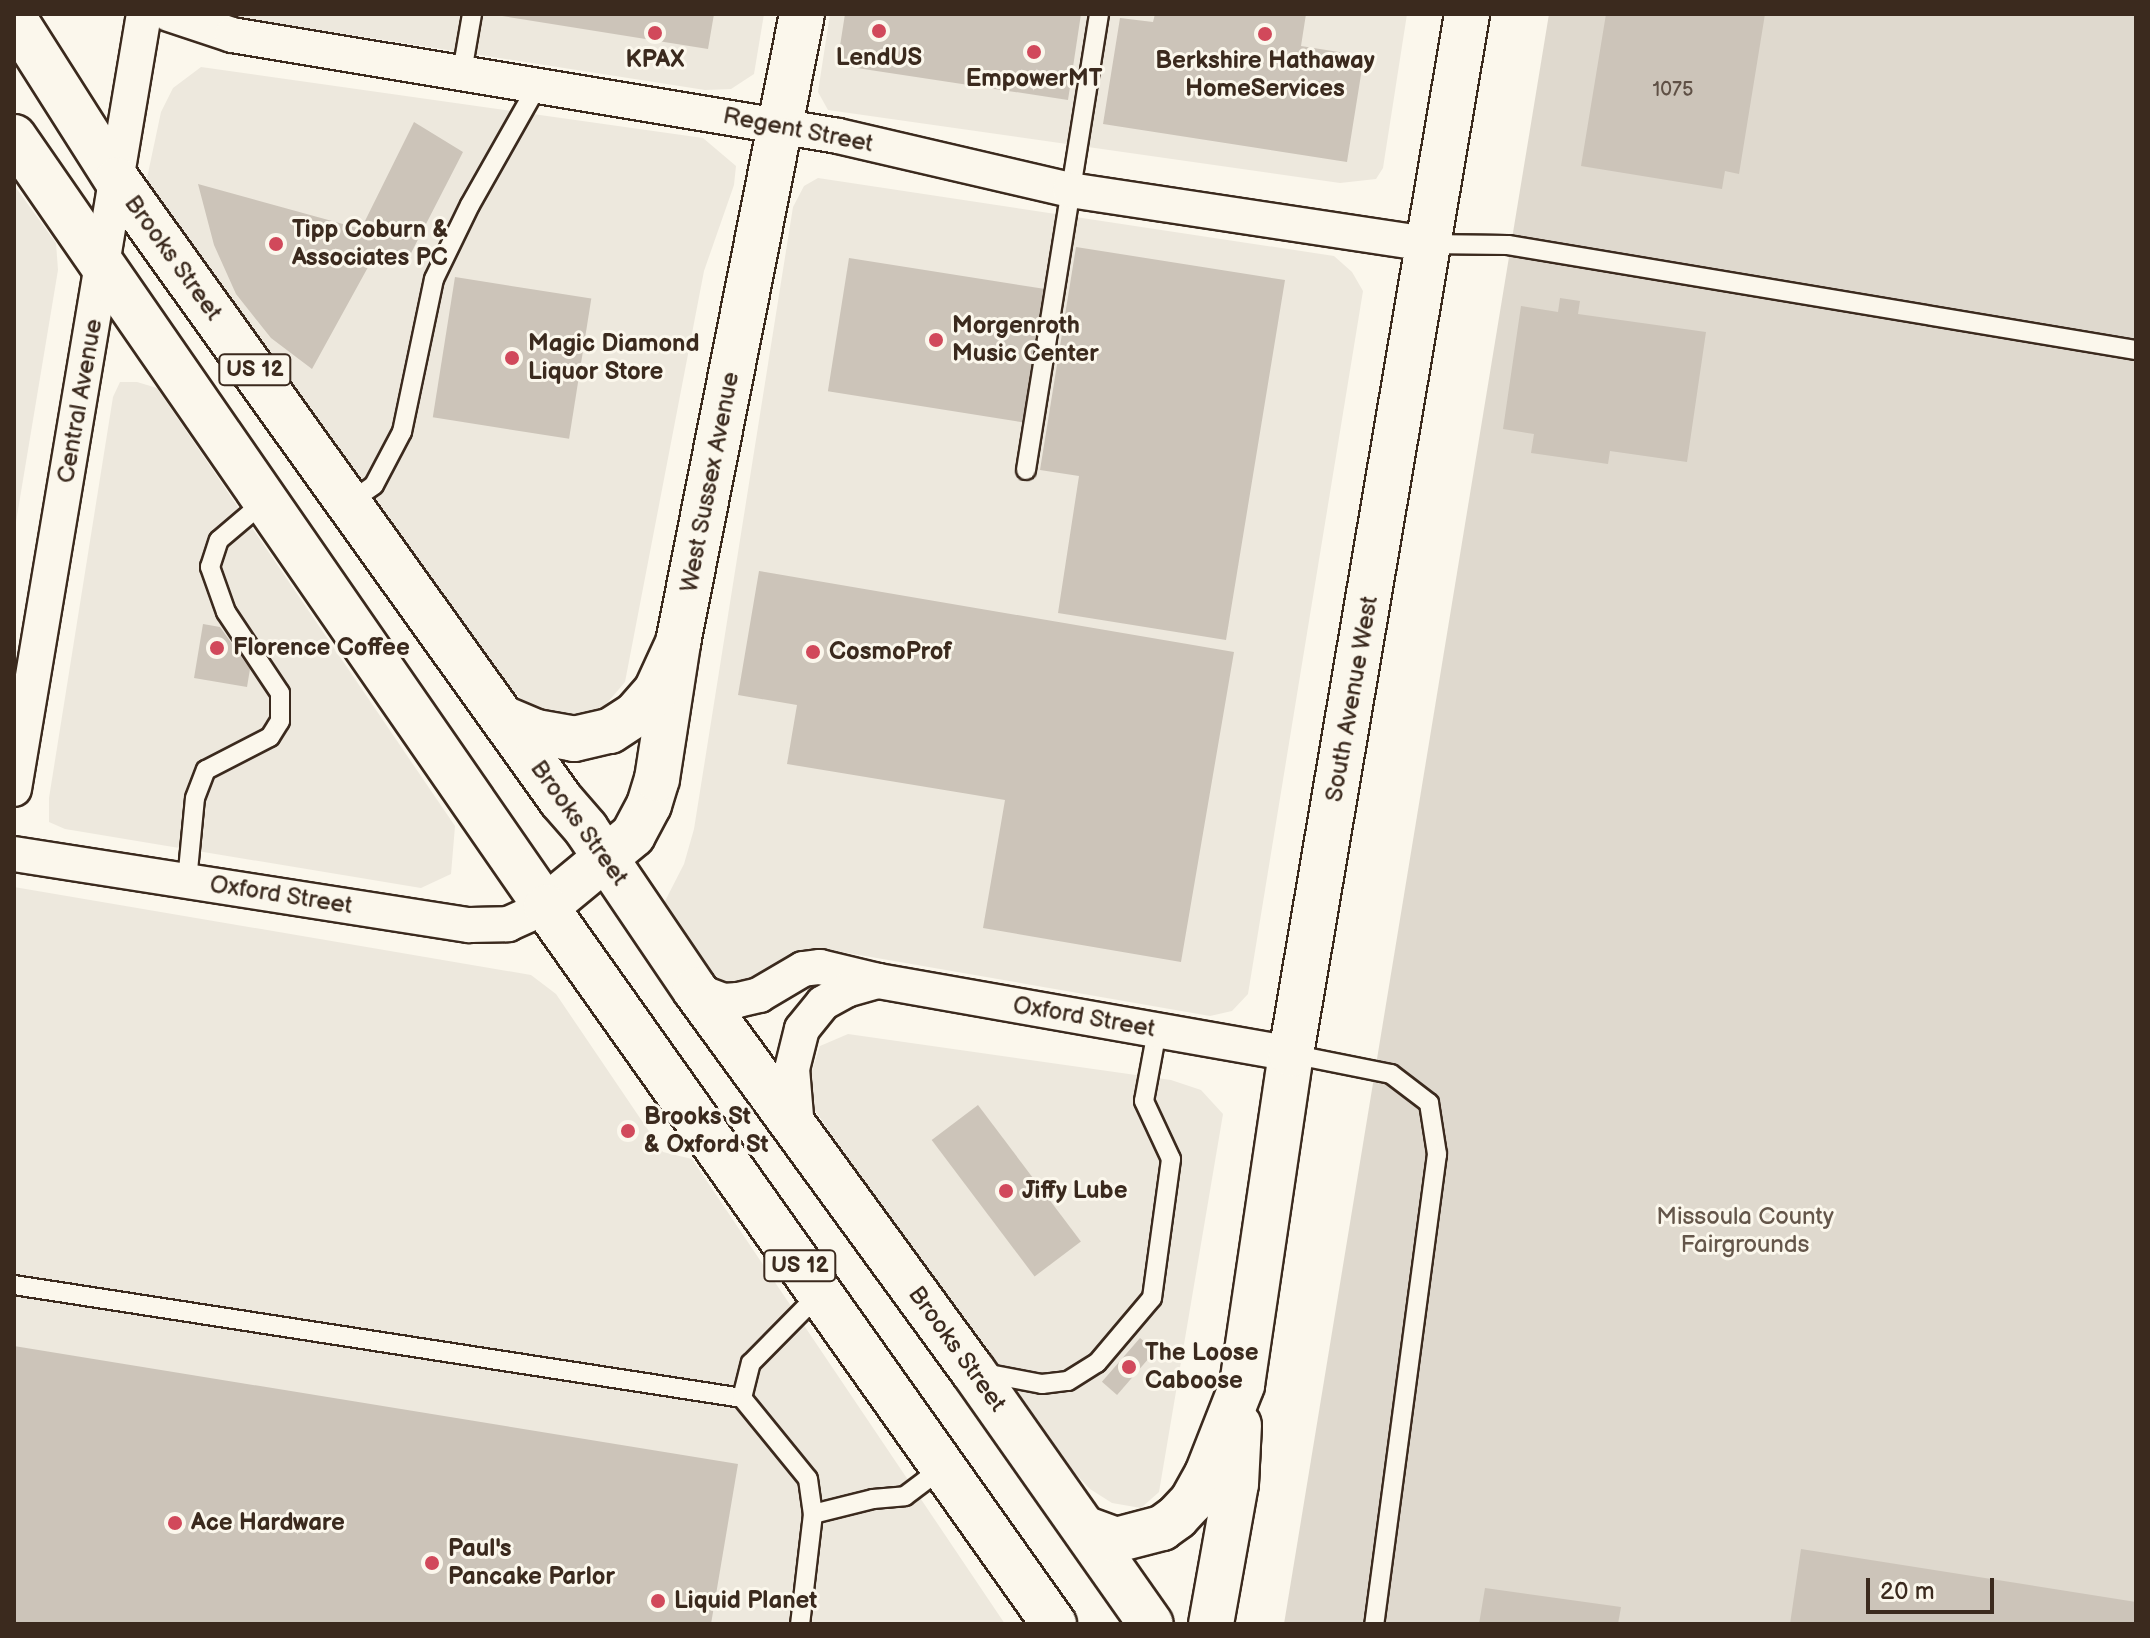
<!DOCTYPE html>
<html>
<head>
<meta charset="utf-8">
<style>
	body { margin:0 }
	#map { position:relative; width:2150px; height:1638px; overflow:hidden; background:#fbf7ec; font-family:"Balsamiq Sans",sans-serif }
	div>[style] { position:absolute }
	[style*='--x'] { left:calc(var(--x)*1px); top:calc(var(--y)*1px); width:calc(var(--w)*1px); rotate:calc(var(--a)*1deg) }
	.built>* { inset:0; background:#ede8dd }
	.green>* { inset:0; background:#dfd9ce }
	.building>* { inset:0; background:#ccc4b9; transform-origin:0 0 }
	.roads { filter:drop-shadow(2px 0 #3b2a1e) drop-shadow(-2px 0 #3b2a1e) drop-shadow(0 2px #3b2a1e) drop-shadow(0 -2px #3b2a1e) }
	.service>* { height:18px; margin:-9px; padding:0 9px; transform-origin:9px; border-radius:9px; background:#fbf7ec }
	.minor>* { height:34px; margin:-17px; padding:0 17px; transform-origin:17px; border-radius:17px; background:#fbf7ec }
	.tertiary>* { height:44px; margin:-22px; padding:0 22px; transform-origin:22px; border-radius:22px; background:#fbf7ec }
	.trunk>* { height:44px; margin:-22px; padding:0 22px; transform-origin:22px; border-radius:22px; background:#fbf7ec }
	.dots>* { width:22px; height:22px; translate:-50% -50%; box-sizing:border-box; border:4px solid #fbf7ec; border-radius:50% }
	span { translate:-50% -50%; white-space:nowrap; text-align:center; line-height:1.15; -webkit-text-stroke:6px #fbf7ec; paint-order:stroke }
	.number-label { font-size:20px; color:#5f5045 }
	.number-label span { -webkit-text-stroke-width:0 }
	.shield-label span { padding:2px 6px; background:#fbf7ec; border:2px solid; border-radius:6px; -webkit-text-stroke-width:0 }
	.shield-label { font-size:22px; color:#3b2a1e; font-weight:700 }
	.poi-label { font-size:24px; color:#3b2a1e; font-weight:700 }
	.left { translate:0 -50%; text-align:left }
	.street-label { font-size:24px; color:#3b2a1e }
	.park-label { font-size:24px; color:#64564a }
	.frame { position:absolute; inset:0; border:16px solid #3b2a1e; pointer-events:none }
	.scale { position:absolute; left:1866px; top:1578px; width:128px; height:36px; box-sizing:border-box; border:4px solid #3b2a1e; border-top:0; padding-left:10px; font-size:24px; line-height:28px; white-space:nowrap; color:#3b2a1e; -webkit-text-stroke:6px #fbf7ec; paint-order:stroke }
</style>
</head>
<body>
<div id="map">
	<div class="built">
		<div style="clip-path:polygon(217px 14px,764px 14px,754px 74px,731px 89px,705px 90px)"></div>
		<div style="clip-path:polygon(830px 14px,1407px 14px,1383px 168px,1376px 179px,1340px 183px,828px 110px,818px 92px)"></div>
		<div style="clip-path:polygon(201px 67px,703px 138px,736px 166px,734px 185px,704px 271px,625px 682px,602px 709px,588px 718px,569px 719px,532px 709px,505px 683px,156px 204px,147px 178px,161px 112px,173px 88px)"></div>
		<div style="clip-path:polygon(818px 178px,1334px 256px,1352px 272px,1363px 291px,1248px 994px,1232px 1011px,1210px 1016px,819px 948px,750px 981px,728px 983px,706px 974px,662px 907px,684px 864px,694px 829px,793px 207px,804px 186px)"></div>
		<div style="clip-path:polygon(14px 185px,56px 243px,58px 270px,14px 534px)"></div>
		<div style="clip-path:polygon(120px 382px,137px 382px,157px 388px,455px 826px,451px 874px,421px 888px,65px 829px,49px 822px,49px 798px,113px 397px)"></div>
		<div style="clip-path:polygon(14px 887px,531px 975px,556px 994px,663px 1152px,692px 1159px,1005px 1624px,14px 1624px)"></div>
		<div style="clip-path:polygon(848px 1034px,1171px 1080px,1201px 1090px,1223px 1114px,1159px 1492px,1141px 1508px,1112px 1503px,1090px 1489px,1045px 1442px,809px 1102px,811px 1074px,820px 1046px)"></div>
	</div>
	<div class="green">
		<div style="clip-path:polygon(1549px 14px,2136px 14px,2136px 1624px,1284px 1624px)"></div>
	</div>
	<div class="building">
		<div style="clip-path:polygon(490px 14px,714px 14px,708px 49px)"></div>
		<div style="clip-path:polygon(845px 14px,1081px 14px,1068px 100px,837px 65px)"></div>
		<div style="clip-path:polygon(1155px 14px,1306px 14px,1301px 46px,1364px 56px,1347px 162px,1103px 124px,1120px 18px,1153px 22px)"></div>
		<div style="clip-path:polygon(1606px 14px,1765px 14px,1739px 174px,1725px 171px,1722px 189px,1581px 166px)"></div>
		<div style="clip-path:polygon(414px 122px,463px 152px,408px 259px,378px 249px,312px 369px,271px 338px,236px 294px,214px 245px,198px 184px,361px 229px)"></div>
		<div style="clip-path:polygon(1076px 247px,1285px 280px,1226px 640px,1058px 613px,1079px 476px,1040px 470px)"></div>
		<div style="left:849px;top:258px;width:197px;height:135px;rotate:9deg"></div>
		<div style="left:455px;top:277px;width:138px;height:142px;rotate:9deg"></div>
		<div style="clip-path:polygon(1560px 298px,1580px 301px,1578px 314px,1706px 332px,1687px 462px,1610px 451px,1608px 464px,1531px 453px,1534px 434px,1503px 429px,1521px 306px,1558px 312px)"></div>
		<div style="clip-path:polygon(759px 571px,1234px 652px,1181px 962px,983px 928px,1005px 800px,787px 764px,797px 705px,738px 695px)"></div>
		<div style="clip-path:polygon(203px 624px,220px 627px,250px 669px,247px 687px,194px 678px)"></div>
		<div style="left:978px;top:1105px;width:171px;height:58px;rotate:53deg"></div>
		<div style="left:1140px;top:1338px;width:20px;height:58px;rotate:41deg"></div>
		<div style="clip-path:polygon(14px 1346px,738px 1464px,711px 1624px,14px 1624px)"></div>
		<div style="clip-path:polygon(1801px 1549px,2136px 1602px,2136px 1624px,1790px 1624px)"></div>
		<div style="clip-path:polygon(1485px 1588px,1621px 1607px,1618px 1624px,1479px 1624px)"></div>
	</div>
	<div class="roads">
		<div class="service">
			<div style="--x:462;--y:72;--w:59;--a:-80.2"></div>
			<div style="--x:1427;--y:244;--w:81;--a:0.7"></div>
			<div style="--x:1508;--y:245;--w:637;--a:9.49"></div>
			<div style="--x:1026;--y:470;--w:462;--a:-80.9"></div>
			<div style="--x:350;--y:502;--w:29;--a:-35"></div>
			<div style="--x:374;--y:485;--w:60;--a:-62.2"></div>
			<div style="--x:402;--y:432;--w:156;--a:-78.2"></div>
			<div style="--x:434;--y:279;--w:82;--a:-64.1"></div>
			<div style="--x:470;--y:205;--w:138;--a:-60.5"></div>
			<div style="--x:187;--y:881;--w:83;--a:-84.5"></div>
			<div style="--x:195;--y:798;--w:30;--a:-69"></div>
			<div style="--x:206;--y:770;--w:72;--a:-27.3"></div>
			<div style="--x:270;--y:737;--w:19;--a:-58"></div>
			<div style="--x:280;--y:721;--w:28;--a:-90"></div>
			<div style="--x:280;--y:693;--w:97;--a:-123.7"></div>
			<div style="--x:226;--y:612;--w:48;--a:-109.6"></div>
			<div style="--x:210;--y:567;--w:28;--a:-72"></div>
			<div style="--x:219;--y:540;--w:60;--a:-40.3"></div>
			<div style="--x:1291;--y:1054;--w:102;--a:11.3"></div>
			<div style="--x:1391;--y:1074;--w:48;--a:37.3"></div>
			<div style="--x:1429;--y:1103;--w:52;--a:81.1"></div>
			<div style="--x:1437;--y:1154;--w:474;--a:97.6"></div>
			<div style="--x:14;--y:1285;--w:737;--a:8.82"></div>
			<div style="--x:742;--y:1398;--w:104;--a:50.8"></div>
			<div style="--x:808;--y:1479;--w:35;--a:82"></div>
			<div style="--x:813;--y:1514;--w:111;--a:96.7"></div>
			<div style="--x:979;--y:1372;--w:64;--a:10.8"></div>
			<div style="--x:1042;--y:1384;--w:26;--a:-7"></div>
			<div style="--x:1068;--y:1381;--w:34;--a:-32"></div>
			<div style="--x:1097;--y:1363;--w:85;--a:-49.8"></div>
			<div style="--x:1152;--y:1298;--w:140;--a:-82.2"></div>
			<div style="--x:1171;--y:1159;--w:64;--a:-115"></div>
			<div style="--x:1144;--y:1101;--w:71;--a:-79.5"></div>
			<div style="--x:742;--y:1398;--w:36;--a:-76"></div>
			<div style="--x:751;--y:1363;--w:97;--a:-45.4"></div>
			<div style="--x:813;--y:1514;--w:62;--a:-14"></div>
			<div style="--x:873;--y:1499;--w:32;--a:-5"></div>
			<div style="--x:905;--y:1496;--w:46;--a:-37.1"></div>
		</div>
		<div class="minor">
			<div style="--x:169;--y:14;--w:66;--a:18.4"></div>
			<div style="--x:232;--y:35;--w:614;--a:9.46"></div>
			<div style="--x:838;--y:136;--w:238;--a:13.1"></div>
			<div style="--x:1070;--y:190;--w:361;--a:8.6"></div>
			<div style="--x:14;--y:789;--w:786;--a:-80.48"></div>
			<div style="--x:14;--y:854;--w:461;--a:8.9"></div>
			<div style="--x:469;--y:925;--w:39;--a:-1"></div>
			<div style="--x:508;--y:924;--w:42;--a:-24.1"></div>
			<div style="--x:695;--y:990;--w:31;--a:21"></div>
			<div style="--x:724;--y:1001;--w:14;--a:-4"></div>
			<div style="--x:738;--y:1000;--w:22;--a:-13"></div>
			<div style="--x:759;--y:995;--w:51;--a:-30.6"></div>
			<div style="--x:803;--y:969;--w:17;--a:-7"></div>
			<div style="--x:820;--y:967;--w:60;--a:13.6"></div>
			<div style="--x:878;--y:981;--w:419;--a:10"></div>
			<div style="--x:797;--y:1128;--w:59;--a:-94.8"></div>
			<div style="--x:792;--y:1069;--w:41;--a:-76"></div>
			<div style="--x:802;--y:1029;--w:33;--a:-51"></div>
			<div style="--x:823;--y:1003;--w:26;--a:-29"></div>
			<div style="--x:846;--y:990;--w:33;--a:-16"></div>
		</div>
		<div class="tertiary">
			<div style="--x:546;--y:907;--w:113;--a:-39.6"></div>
			<div style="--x:633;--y:835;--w:34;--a:-62"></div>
			<div style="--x:649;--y:805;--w:27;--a:-73"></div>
			<div style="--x:657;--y:779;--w:138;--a:-81.2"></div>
			<div style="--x:678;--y:643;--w:641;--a:-78.85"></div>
			<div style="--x:1242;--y:1385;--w:335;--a:-81.6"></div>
			<div style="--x:1291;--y:1054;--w:1055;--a:-80.39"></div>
		</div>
		<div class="trunk">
			<div style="--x:14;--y:18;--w:192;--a:57.6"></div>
			<div style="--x:117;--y:180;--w:763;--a:54.39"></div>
			<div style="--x:561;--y:800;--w:38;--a:49"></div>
			<div style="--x:586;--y:829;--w:194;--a:55.9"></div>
			<div style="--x:695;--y:990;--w:472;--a:53.9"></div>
			<div style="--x:973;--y:1371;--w:309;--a:54.9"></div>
			<div style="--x:14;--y:137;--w:936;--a:55.36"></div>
			<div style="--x:546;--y:907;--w:879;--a:54.68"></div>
			<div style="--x:503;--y:718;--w:36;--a:23"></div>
			<div style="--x:536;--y:732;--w:39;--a:10"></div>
			<div style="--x:574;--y:739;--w:37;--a:-13"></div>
			<div style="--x:610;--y:731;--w:30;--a:-33"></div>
			<div style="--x:635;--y:715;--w:32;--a:-49"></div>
			<div style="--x:656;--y:691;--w:53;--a:-65.4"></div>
			<div style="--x:1086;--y:1529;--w:32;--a:20"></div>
			<div style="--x:1116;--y:1540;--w:48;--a:-14.6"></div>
			<div style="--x:1162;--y:1528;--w:19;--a:-36"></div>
			<div style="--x:1177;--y:1517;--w:22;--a:-47"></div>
			<div style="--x:1192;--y:1501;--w:31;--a:-61"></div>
			<div style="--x:1207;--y:1474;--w:96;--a:-68.5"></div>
			<div style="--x:1211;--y:1624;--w:142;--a:-79.9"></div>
			<div style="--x:1236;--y:1484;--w:59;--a:-87.1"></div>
		</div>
	</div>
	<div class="dots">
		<div style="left:879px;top:31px;background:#d1495b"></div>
		<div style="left:655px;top:33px;background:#d1495b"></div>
		<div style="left:1265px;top:34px;background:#d1495b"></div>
		<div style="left:1034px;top:52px;background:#d1495b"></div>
		<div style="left:276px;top:244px;background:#d1495b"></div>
		<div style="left:936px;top:340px;background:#d1495b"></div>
		<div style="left:512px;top:358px;background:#d1495b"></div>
		<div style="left:217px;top:648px;background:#d1495b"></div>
		<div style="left:813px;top:652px;background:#d1495b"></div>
		<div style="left:628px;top:1131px;background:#d1495b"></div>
		<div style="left:1006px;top:1191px;background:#d1495b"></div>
		<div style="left:1129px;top:1367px;background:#d1495b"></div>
		<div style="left:175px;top:1523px;background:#d1495b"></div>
		<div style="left:432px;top:1563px;background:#d1495b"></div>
		<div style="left:658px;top:1601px;background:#d1495b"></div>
	</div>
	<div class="number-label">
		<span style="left:1673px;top:90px">1075</span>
	</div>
	<div class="shield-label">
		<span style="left:255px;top:370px">US 12</span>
		<span style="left:800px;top:1266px">US 12</span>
	</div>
	<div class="poi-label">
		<span style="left:879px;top:58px">LendUS</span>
		<span style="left:655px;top:60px">KPAX</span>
		<span style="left:1265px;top:75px">Berkshire Hathaway<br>HomeServices</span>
		<span style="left:1034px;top:79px">EmpowerMT</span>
		<span class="left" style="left:292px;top:244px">Tipp Coburn &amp;<br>Associates PC</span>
		<span class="left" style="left:952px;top:340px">Morgenroth<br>Music Center</span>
		<span class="left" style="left:528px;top:358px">Magic Diamond<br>Liquor Store</span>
		<span class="left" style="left:233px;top:648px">Florence Coffee</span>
		<span class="left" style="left:829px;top:652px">CosmoProf</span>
		<span class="left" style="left:644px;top:1131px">Brooks St<br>&amp; Oxford St</span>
		<span class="left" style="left:1022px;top:1191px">Jiffy Lube</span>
		<span class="left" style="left:1145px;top:1367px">The Loose<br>Caboose</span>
		<span class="left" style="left:191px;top:1523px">Ace Hardware</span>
		<span class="left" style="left:448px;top:1563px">Paul's<br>Pancake Parlor</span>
		<span class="left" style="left:674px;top:1601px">Liquid Planet</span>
	</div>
	<div class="street-label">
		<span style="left:798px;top:130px;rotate:11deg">Regent Street</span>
		<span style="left:173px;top:258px;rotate:54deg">Brooks Street</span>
		<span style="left:80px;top:401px;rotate:-80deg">Central Avenue</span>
		<span style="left:710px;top:482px;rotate:-79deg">West Sussex Avenue</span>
		<span style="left:1352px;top:699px;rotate:-80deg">South Avenue West</span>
		<span style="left:579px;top:823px;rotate:54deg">Brooks Street</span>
		<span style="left:281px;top:895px;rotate:9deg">Oxford Street</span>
		<span style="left:1084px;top:1017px;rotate:10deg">Oxford Street</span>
		<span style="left:957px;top:1349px;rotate:54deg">Brooks Street</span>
	</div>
	<div class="park-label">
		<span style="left:1745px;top:1231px">Missoula County<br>Fairgrounds</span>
	</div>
	<div class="frame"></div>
	<div class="scale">20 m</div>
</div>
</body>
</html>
